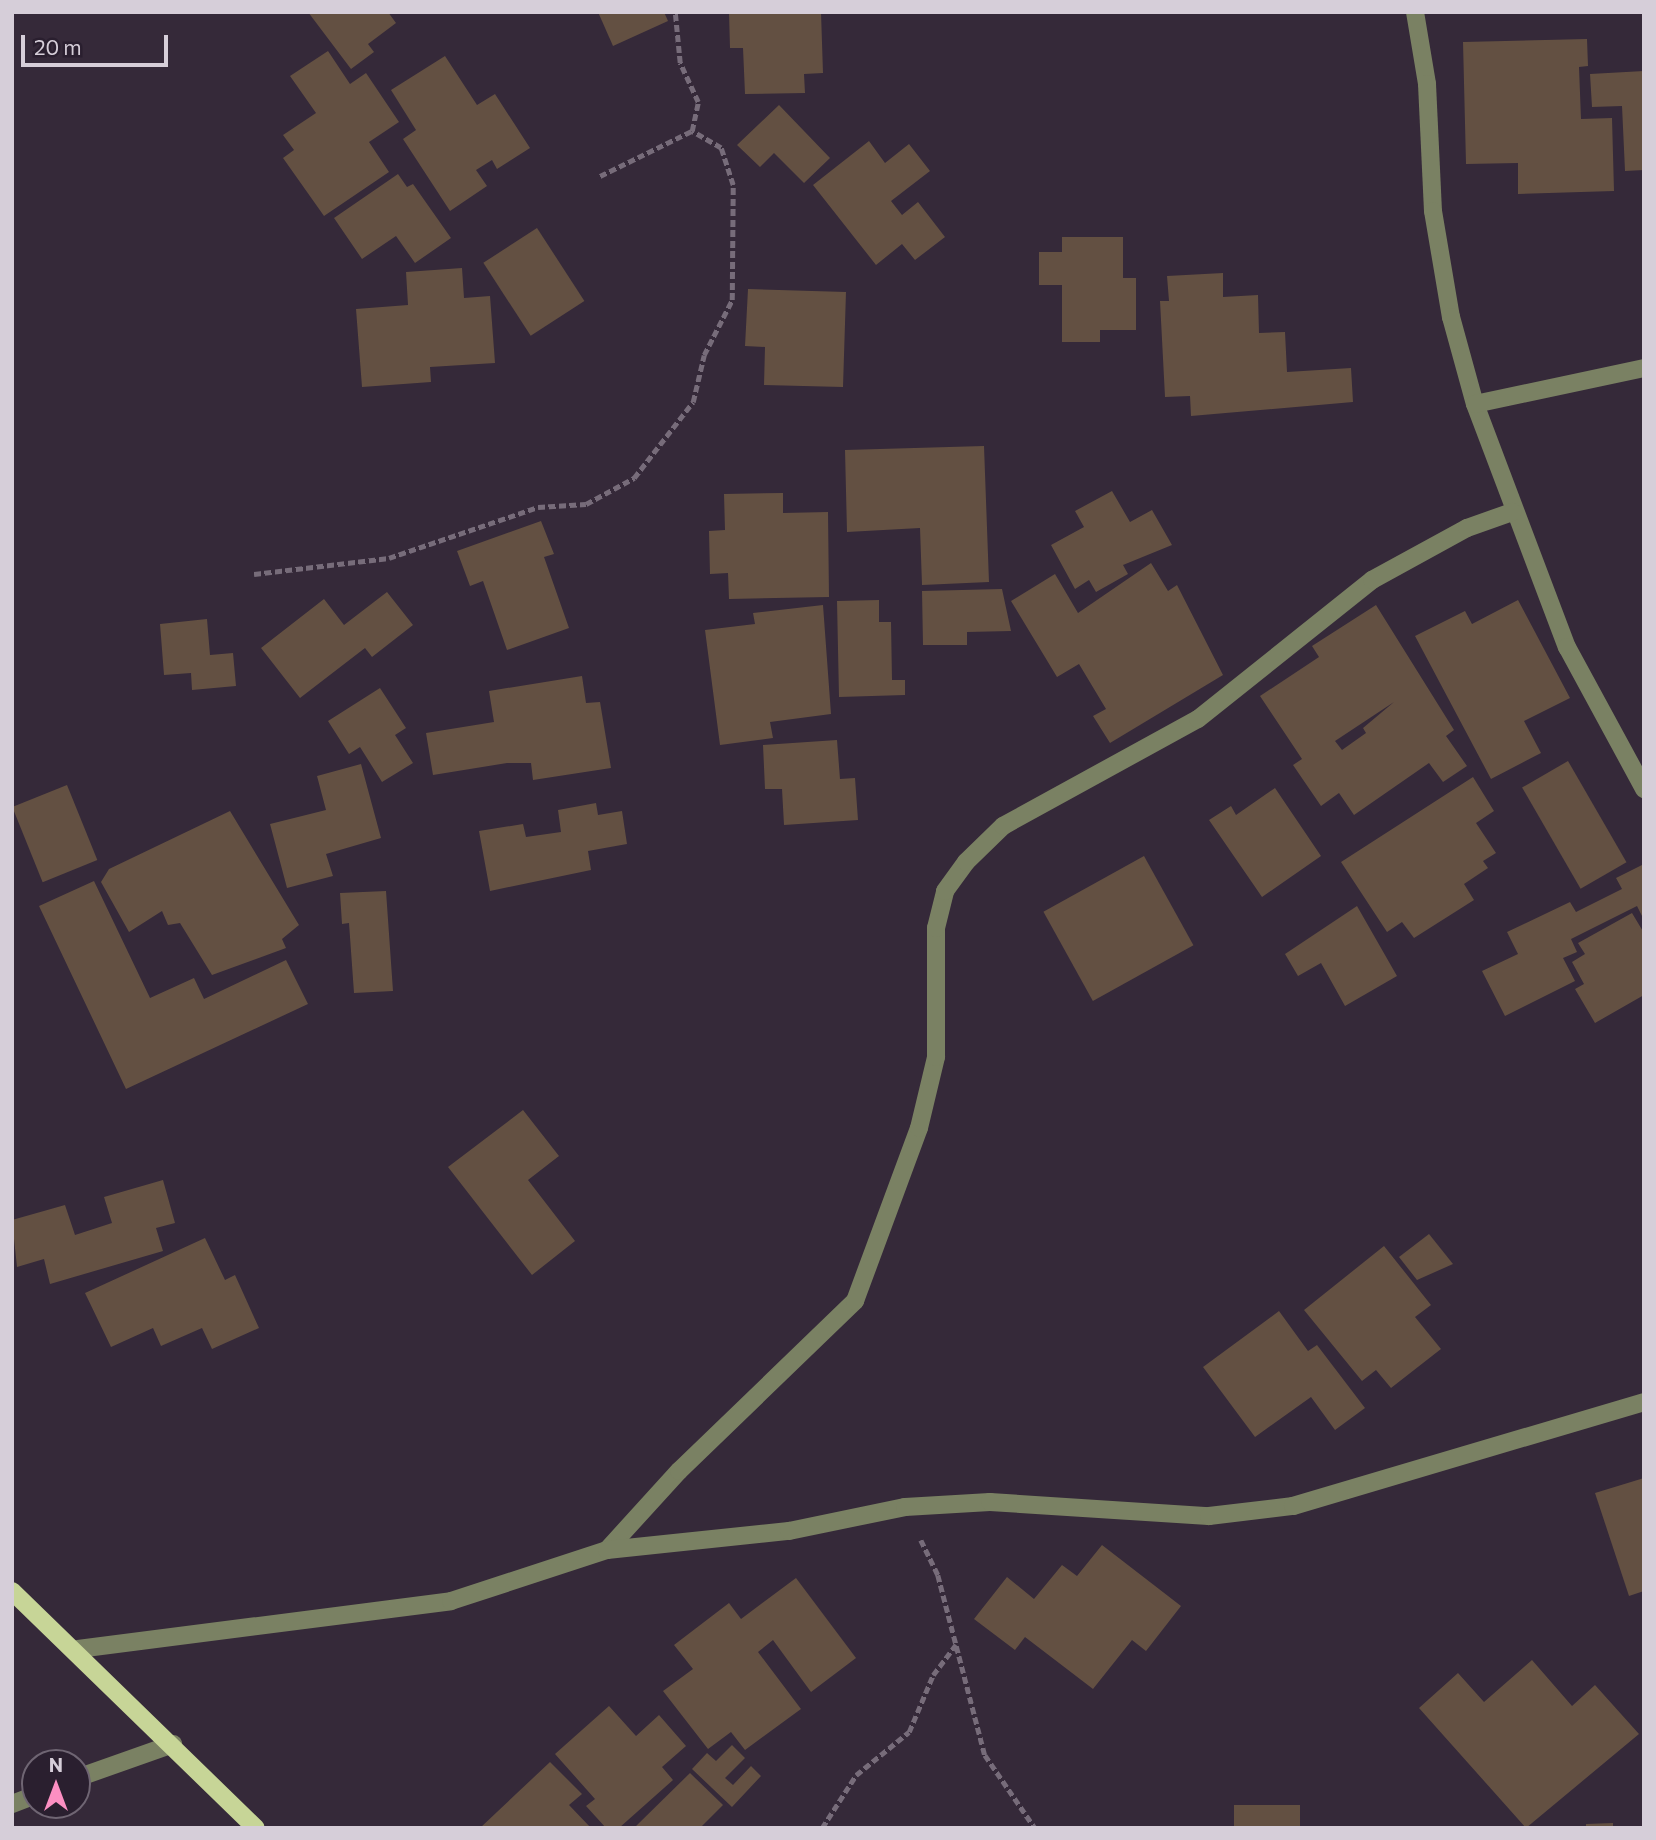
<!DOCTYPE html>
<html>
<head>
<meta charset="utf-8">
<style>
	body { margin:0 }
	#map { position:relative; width:1656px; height:1840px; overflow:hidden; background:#352939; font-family:Commissioner,sans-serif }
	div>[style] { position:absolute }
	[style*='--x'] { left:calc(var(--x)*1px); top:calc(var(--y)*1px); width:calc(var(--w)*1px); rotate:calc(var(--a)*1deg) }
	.building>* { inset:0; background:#635042; transform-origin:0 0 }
	.path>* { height:4.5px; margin-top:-2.25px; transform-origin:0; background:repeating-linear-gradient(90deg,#776c7a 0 7px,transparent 0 10.5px) }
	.minor>* { height:18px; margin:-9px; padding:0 9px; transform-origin:9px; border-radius:9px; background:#7a8163 }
	.major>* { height:18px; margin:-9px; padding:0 9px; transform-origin:9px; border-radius:9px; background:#c7d597 }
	span { translate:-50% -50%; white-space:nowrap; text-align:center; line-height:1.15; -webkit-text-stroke:5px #2a1f2f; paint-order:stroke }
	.frame { position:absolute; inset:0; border:14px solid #d6ced9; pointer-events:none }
	.north { position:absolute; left:21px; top:1749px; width:70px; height:70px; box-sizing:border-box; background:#2a1f2f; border:2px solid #6f6573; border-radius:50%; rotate:0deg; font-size:19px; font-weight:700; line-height:28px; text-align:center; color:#d6ced9 }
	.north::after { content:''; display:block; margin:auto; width:24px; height:32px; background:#fc8fc2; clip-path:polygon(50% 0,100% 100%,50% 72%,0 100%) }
	.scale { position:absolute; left:21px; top:35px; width:147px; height:32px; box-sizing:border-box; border:4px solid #d6ced9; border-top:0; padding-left:9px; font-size:21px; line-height:24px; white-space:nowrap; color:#d6ced9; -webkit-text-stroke:5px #2a1f2f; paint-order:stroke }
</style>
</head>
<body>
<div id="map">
	<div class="building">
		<div style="clip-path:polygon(308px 12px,388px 12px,396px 23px,368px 44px,374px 52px,351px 69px)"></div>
		<div style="clip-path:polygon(598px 12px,664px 12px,668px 21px,613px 46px)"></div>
		<div style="clip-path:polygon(729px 12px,821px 12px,823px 73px,804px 74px,805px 93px,745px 94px,743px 48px,730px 48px)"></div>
		<div style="clip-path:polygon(1587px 39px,1588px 66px,1579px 67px,1581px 119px,1612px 118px,1614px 191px,1518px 194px,1518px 163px,1466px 164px,1463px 42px)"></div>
		<div style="clip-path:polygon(328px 51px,350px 84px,366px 73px,399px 122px,369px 142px,389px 172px,324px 216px,283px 158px,294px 150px,283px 135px,316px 113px,290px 76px)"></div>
		<div style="clip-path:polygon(445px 56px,477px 105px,495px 94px,530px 148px,497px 169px,492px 160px,476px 170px,487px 186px,450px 211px,403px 139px,416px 130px,391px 90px)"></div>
		<div style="clip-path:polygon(1644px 71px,1644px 170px,1625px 171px,1622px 106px,1592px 107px,1590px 74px)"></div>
		<div style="clip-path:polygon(779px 105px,830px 158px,804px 183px,774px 153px,760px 167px,737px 145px)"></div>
		<div style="clip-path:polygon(869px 141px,885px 163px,909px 144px,930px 171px,891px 201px,902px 215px,918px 202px,945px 237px,915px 260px,902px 244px,876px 265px,813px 185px)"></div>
		<div style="clip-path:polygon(398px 174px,407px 187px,413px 184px,451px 238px,415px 263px,396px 236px,362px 259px,334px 218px)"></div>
		<div style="left:537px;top:228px;width:87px;height:64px;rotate:57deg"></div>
		<div style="clip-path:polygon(1062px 237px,1123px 237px,1123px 278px,1136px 278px,1136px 330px,1100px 330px,1100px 342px,1062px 342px,1062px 285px,1039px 285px,1039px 252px,1062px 252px)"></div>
		<div style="clip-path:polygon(462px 268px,464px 298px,490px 296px,495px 363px,430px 367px,431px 382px,362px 387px,356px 309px,408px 305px,406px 272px)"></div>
		<div style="clip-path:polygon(1223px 273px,1223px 297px,1258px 295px,1259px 333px,1285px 332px,1287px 372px,1351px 368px,1353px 402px,1191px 416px,1190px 396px,1165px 397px,1160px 301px,1169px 301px,1167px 276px)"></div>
		<div style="clip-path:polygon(748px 289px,846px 292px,843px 387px,764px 385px,765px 347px,745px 346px)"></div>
		<div style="clip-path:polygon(984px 446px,989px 582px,922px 585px,920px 528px,847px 532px,845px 450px)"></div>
		<div style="clip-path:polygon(1112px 491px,1130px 522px,1152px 510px,1172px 545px,1123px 565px,1128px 574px,1096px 592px,1089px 580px,1075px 589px,1051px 545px,1084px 527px,1075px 511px)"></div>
		<div style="clip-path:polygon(783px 493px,783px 513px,828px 512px,829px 597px,729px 599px,728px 573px,710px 574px,709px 531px,725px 530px,724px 494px)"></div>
		<div style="clip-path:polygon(541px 521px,554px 554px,544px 557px,569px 628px,507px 650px,483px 581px,470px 586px,457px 551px)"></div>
		<div style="clip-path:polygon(1151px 563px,1168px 591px,1177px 585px,1223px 675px,1110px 743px,1093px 716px,1106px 709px,1079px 664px,1057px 677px,1011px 601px,1055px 574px,1078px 613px)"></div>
		<div style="clip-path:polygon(1002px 589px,1011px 631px,967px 632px,967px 645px,923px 645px,922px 591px)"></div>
		<div style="clip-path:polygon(387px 592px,413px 625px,372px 657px,365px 648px,300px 698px,261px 648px,324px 599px,344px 625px)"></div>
		<div style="clip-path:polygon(879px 600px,879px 622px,891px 622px,892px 680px,905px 680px,905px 695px,839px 697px,837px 601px)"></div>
		<div style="clip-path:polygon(1518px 600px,1570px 698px,1524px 721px,1541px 753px,1491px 779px,1415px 636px,1465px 611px,1472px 624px)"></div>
		<div style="clip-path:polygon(823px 605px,831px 714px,770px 722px,773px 738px,720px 745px,705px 630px,755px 624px,753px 613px)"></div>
		<div style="clip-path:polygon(evenodd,1376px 605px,1454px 730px,1446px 736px,1467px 766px,1443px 782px,1429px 763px,1354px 815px,1339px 793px,1321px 806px,1293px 765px,1302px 759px,1260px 696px,1319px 657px,1312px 646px,1376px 605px,1394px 702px,1363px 728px,1366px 733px,1342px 750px,1335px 741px,1394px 702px)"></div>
		<div style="clip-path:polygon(207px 619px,210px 655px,233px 653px,236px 686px,192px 690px,191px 673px,164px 675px,160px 624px)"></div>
		<div style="clip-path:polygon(582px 676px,586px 703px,600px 702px,611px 768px,533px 780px,531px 763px,507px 763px,433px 775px,426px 733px,494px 722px,489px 691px)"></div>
		<div style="clip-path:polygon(380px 688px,406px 728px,395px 735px,413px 763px,382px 782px,360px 747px,349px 754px,328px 721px)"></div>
		<div style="clip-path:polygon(837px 740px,840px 779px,855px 778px,858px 820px,784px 825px,782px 789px,765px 789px,763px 745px)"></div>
		<div style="left:1568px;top:761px;width:117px;height:53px;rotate:60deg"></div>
		<div style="clip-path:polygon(361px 764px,381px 838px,326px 854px,333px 876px,287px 888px,270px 824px,326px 810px,317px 776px)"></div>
		<div style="clip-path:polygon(1473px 777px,1494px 811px,1476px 823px,1496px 853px,1483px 861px,1488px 868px,1464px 884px,1474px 900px,1414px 938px,1402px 922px,1387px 932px,1341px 862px)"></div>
		<div style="left:67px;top:785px;width:81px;height:59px;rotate:68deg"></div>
		<div style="clip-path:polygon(1275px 788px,1321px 856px,1262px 897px,1209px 820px,1231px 806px,1236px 815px)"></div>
		<div style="clip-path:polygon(596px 803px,598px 815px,622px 811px,627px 844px,588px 851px,591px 870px,490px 891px,479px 831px,523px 824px,526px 837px,561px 832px,558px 810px)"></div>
		<div style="clip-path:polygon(230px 811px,299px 925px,282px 939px,286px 948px,212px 975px,180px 923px,168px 925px,162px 911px,129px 932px,101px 882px,109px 869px)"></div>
		<div style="left:1144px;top:856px;width:102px;height:115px;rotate:61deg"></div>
		<div style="clip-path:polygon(1644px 864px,1644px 920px,1637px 906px,1571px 939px,1577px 952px,1563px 958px,1575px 981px,1505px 1016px,1482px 971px,1518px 954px,1507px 932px,1570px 902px,1576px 912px,1622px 889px,1616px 878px)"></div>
		<div style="clip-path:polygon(94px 881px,150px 998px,194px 978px,204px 999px,286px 960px,308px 1004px,126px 1089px,39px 906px)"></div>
		<div style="clip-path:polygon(386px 891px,393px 991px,354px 993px,349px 923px,342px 924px,340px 893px)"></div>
		<div style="clip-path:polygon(1357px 906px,1397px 976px,1345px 1006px,1321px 963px,1298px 976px,1285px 954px)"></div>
		<div style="clip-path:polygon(1632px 913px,1644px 933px,1644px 995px,1595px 1023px,1575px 989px,1584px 984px,1572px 962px,1585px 954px,1578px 943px)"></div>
		<div style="clip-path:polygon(523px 1110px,559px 1156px,528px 1180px,575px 1241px,532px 1275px,448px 1167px)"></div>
		<div style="clip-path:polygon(163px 1180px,175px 1223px,156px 1228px,163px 1251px,50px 1284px,44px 1259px,17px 1267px,12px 1220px,65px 1205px,75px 1235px,112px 1223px,104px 1197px)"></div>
		<div style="clip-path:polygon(1429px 1234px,1453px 1264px,1417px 1280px,1399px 1257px)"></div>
		<div style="clip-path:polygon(205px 1238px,225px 1280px,235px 1275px,259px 1328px,212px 1349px,202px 1328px,161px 1346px,153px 1328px,111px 1347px,85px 1293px)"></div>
		<div style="clip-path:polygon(1384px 1246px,1431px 1305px,1415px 1317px,1441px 1349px,1391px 1388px,1376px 1370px,1362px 1381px,1304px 1310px)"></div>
		<div style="clip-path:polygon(1279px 1311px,1308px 1351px,1317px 1345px,1365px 1408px,1335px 1430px,1311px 1397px,1255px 1437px,1203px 1367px)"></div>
		<div style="clip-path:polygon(1644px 1478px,1644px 1591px,1629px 1596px,1595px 1493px)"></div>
		<div style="clip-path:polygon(1102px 1545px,1181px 1606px,1146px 1651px,1132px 1640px,1093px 1689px,1025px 1637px,1015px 1650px,974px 1619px,1007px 1577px,1034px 1599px,1062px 1565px,1077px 1576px)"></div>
		<div style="clip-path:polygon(796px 1578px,856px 1658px,811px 1692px,773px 1640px,758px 1652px,801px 1709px,745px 1750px,731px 1732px,708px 1749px,663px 1691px,693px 1669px,674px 1645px,729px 1603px,741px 1619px)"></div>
		<div style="clip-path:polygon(1532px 1660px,1572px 1706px,1595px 1685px,1639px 1734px,1526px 1828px,1419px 1708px,1458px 1673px,1484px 1702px)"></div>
		<div style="clip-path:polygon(609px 1706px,636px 1736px,659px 1715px,686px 1746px,662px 1767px,673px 1780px,619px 1828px,606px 1828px,586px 1806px,595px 1799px,555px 1754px)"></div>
		<div style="clip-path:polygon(732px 1745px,745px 1758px,725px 1778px,733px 1785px,751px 1766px,761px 1776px,732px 1807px,692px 1769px,707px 1753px,716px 1761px)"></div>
		<div style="clip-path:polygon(550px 1762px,582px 1794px,569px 1805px,591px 1828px,480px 1828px)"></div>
		<div style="clip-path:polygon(690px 1773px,723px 1805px,700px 1828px,634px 1828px)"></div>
		<div style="left:1234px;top:1805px;width:66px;height:23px"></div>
		<div style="clip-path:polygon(1613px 1823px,1613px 1828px,1586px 1828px,1586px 1824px)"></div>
	</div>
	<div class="path">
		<div style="--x:600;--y:176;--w:102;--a:-26.1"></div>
		<div style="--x:692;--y:131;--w:30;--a:-78"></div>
		<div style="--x:698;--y:102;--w:43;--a:-114.8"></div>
		<div style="--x:680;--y:63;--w:51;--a:-95.6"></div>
		<div style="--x:254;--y:574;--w:136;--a:-6.8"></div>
		<div style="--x:389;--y:558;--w:157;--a:-18.9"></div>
		<div style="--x:538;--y:507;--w:48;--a:-3.6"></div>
		<div style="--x:586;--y:504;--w:55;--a:-28.4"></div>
		<div style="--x:634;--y:478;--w:96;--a:-52.2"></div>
		<div style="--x:693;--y:402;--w:48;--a:-76.8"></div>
		<div style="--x:704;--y:355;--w:62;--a:-63"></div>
		<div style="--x:732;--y:300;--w:115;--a:-89.5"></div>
		<div style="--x:733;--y:185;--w:39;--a:-108"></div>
		<div style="--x:721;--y:148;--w:34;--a:-150"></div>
		<div style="--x:921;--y:1540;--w:39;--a:64"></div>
		<div style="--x:938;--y:1575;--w:186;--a:75.4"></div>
		<div style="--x:985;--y:1755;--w:88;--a:55.6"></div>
		<div style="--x:822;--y:1828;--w:63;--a:-57.3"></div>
		<div style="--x:856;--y:1775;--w:68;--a:-39.1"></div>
		<div style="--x:909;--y:1732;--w:62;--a:-67.2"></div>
		<div style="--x:933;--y:1675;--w:38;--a:-53"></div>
	</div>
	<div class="minor">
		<div style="--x:1415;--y:12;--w:73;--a:80.5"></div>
		<div style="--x:1427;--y:84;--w:127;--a:87.3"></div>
		<div style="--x:1433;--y:211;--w:108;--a:80.4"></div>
		<div style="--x:1451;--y:317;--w:90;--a:74.6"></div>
		<div style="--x:1475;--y:404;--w:260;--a:69.3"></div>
		<div style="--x:1567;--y:647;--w:162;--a:61.5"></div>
		<div style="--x:1475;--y:404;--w:173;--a:-12"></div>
		<div style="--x:607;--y:1550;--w:107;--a:-47.7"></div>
		<div style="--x:679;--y:1471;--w:245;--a:-44"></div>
		<div style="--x:855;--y:1301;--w:184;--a:-69.7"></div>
		<div style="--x:919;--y:1128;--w:73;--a:-76.5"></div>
		<div style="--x:936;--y:1057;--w:129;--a:-90"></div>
		<div style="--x:936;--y:928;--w:38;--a:-76"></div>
		<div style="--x:945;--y:891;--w:36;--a:-54"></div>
		<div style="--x:966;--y:862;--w:52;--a:-44.2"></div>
		<div style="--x:1003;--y:826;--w:222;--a:-28.8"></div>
		<div style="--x:1198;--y:719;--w:223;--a:-38.6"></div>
		<div style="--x:1372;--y:580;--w:108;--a:-28.7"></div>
		<div style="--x:1467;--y:528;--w:48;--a:-19.6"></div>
		<div style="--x:78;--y:1649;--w:376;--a:-7.3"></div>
		<div style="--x:451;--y:1601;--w:164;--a:-18.1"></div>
		<div style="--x:607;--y:1550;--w:183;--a:-6"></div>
		<div style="--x:789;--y:1531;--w:118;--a:-11.7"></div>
		<div style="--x:905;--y:1507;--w:85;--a:-3.4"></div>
		<div style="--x:990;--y:1502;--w:219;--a:3.7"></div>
		<div style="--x:1209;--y:1516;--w:85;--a:-6.8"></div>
		<div style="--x:1293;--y:1506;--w:366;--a:-16.5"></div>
		<div style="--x:77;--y:1778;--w:102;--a:-19.5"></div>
		<div style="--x:12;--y:1804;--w:25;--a:-21"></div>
	</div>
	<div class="major">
		<div style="--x:12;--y:1591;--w:340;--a:44.2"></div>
	</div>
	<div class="frame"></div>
	<div class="north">N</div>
	<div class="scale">20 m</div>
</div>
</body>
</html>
